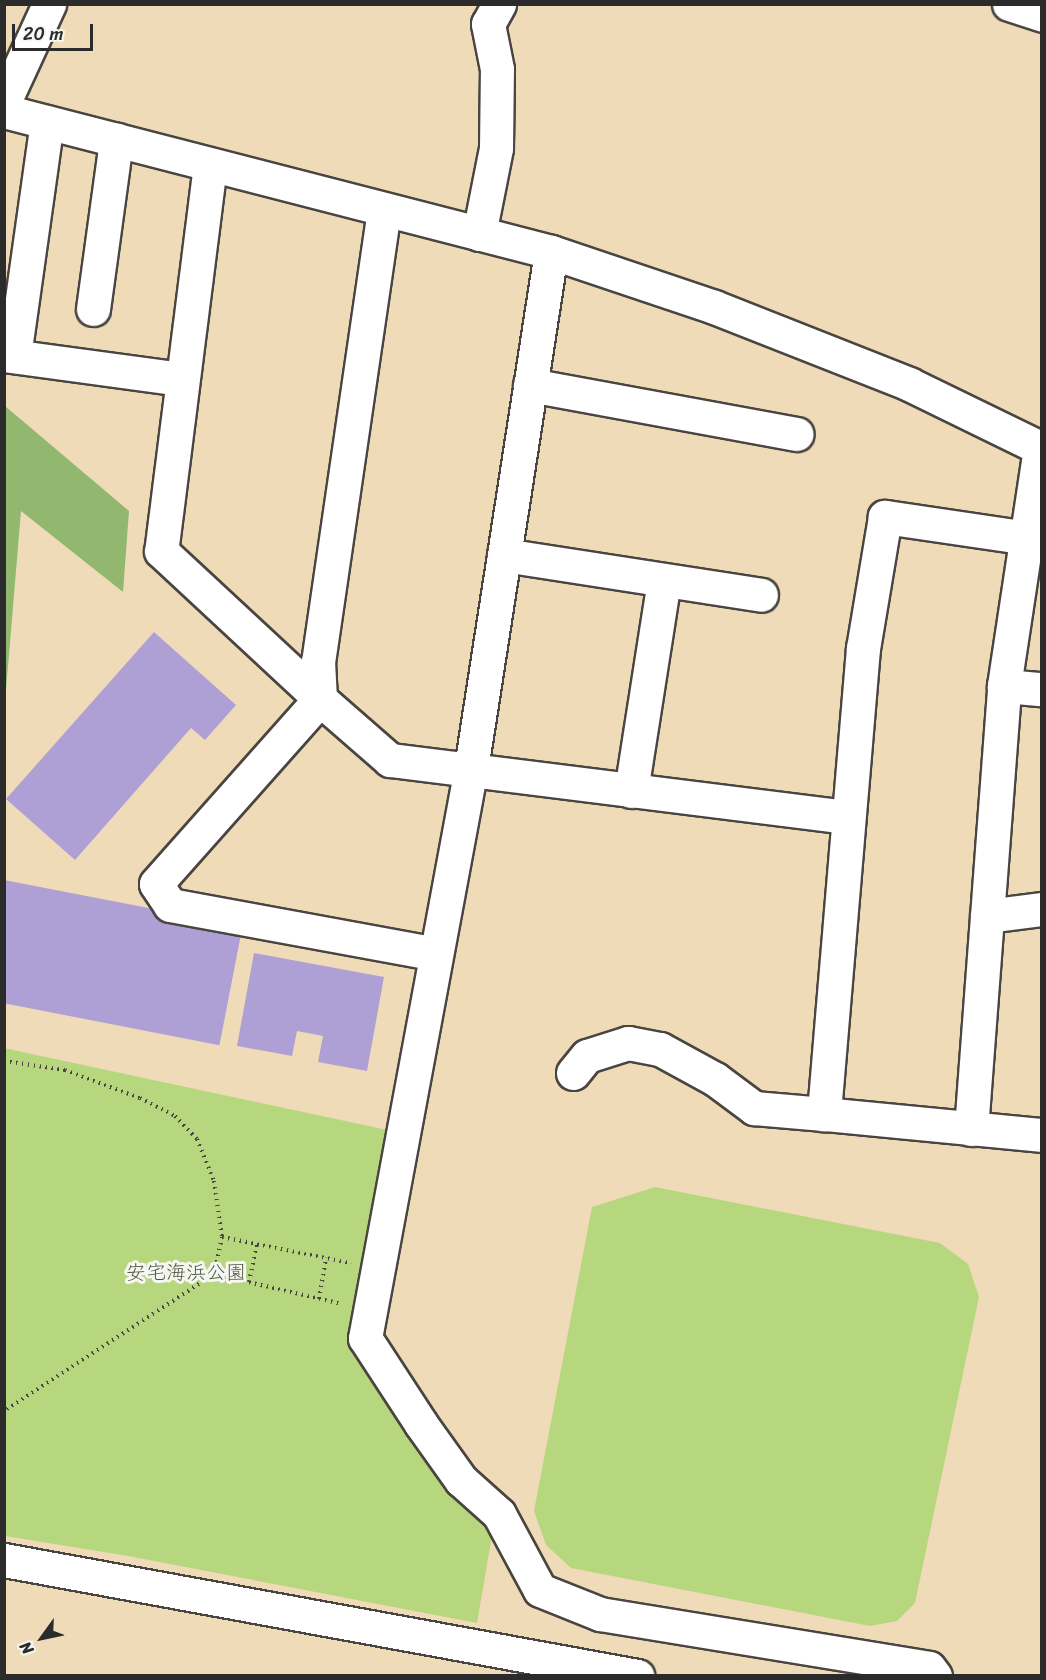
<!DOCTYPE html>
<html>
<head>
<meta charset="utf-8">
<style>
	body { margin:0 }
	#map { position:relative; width:1046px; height:1680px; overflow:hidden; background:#f0dbb9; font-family:Sriracha,"Klee One",sans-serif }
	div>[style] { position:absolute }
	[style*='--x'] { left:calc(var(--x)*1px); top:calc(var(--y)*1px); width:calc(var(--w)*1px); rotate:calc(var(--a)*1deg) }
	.green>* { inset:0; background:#b7d77f }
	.forest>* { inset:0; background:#91b86e }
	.building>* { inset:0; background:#aea0d5; transform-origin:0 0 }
	.path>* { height:4px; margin-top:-2px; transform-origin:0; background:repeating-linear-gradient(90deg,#494540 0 1.5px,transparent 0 6px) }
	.roads { filter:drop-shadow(2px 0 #494540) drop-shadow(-2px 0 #494540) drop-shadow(0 2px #494540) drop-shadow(0 -2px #494540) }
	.minor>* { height:33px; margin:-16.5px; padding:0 16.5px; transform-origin:16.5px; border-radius:16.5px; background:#fff }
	span { translate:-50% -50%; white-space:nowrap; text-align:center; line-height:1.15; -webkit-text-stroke:6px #f6f6f2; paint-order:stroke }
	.park-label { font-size:20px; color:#4e5640 }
	.frame { position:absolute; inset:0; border:6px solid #2b2b2b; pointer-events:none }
	.north { position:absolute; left:12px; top:1608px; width:60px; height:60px; -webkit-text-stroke:4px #f6f6f2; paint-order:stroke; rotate:237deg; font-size:16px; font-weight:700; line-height:24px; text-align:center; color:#2b2b2b }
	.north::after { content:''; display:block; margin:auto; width:21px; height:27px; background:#2b2b2b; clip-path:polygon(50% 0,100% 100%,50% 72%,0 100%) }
	.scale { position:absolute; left:12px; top:24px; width:81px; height:27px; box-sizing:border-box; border:3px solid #2b2b2b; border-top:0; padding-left:8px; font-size:18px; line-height:21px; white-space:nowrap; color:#2b2b2b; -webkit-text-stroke:4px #f6f6f2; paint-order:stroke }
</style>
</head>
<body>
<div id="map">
	<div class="green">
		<div style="clip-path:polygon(4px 1048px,392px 1131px,352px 1345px,458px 1503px,493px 1530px,477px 1623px,128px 1556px,5px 1536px)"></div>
		<div style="clip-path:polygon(655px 1187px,940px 1243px,968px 1264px,979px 1297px,915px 1603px,897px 1621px,870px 1626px,571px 1568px,546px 1545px,534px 1511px,592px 1207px)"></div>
	</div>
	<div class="forest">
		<div style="clip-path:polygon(5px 406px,129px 511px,123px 592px,21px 511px,5px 702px)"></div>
	</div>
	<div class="building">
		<div style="clip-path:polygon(154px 632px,236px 705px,205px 740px,191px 728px,75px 860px,6px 799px)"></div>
		<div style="left:4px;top:880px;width:243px;height:121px;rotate:11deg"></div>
		<div style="clip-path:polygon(254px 953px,384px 977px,367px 1071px,318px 1062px,323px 1036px,297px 1031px,292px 1056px,237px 1046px)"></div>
	</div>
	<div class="path">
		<div style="--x:4;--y:1061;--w:62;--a:8.4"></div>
		<div style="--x:65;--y:1070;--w:80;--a:20.5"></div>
		<div style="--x:140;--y:1098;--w:39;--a:27"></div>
		<div style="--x:175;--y:1116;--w:32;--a:46"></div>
		<div style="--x:197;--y:1139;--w:45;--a:68"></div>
		<div style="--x:214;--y:1181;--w:57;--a:81.9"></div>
		<div style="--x:222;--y:1237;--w:38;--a:102"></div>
		<div style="--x:214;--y:1274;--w:251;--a:146.9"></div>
		<div style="--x:222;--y:1237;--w:132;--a:11.4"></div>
		<div style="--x:214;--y:1274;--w:131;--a:13.2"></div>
		<div style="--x:249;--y:1282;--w:38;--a:-78"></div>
		<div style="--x:319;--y:1299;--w:42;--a:-80.3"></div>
	</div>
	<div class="roads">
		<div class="minor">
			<div style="--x:1009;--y:4;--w:35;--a:18"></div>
			<div style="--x:4;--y:102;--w:108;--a:-65.3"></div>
			<div style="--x:4;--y:111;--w:565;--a:14.45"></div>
			<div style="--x:551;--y:252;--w:172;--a:18.6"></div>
			<div style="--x:714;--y:307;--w:210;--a:21.5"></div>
			<div style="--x:909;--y:384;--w:148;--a:26"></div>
			<div style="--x:210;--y:165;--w:389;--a:97.2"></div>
			<div style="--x:161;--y:551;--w:217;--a:42.9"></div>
			<div style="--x:320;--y:699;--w:93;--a:41.1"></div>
			<div style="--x:390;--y:760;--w:461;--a:7.1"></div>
			<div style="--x:384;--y:210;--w:456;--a:98.3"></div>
			<div style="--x:318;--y:661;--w:38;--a:87"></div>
			<div style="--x:320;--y:699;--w:247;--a:131.6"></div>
			<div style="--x:156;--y:884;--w:25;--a:56"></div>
			<div style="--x:170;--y:905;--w:270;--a:10.4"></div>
			<div style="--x:479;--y:234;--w:88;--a:-78.8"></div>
			<div style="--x:496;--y:148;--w:79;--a:-89.3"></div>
			<div style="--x:497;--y:69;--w:46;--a:-101.3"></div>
			<div style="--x:488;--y:24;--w:23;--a:-61"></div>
			<div style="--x:551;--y:252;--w:522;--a:98.81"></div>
			<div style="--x:471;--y:768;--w:580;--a:100.53"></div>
			<div style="--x:365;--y:1338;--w:103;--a:56.9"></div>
			<div style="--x:421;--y:1424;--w:69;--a:54.5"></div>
			<div style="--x:461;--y:1480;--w:51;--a:41.8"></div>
			<div style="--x:499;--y:1514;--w:86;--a:61.7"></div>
			<div style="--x:540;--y:1590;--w:65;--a:21.8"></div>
			<div style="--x:600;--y:1614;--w:333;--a:9.3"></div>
			<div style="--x:929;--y:1668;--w:10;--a:53"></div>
			<div style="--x:93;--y:309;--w:171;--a:-82.2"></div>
			<div style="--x:4;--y:355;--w:180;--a:7.7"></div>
			<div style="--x:14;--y:356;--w:236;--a:-82"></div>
			<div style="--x:530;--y:385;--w:271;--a:10.4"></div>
			<div style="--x:1028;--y:538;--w:145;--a:-171.6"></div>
			<div style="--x:885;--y:517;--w:133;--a:99.5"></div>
			<div style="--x:863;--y:648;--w:468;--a:94.8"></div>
			<div style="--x:824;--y:1114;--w:219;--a:5.5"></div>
			<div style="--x:504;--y:555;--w:260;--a:8.8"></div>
			<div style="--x:1004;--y:686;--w:38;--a:5"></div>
			<div style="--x:631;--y:791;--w:213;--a:-81.1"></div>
			<div style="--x:987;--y:916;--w:55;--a:-7.3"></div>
			<div style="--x:573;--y:1073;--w:22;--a:-51"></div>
			<div style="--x:587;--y:1056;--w:43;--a:-17.6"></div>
			<div style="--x:628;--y:1043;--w:33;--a:11"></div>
			<div style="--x:660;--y:1049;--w:63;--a:28.6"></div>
			<div style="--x:715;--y:1079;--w:49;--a:36.6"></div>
			<div style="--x:754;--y:1108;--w:70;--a:4.9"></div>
			<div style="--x:971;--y:1129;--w:444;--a:-85.7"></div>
			<div style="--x:1004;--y:686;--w:241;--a:-81.4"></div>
			<div style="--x:4;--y:1560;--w:644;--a:10.38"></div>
		</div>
	</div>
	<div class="park-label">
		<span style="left:186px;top:1272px">安宅海浜公園</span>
	</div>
	<div class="frame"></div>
	<div class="north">N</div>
	<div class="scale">20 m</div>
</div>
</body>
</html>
